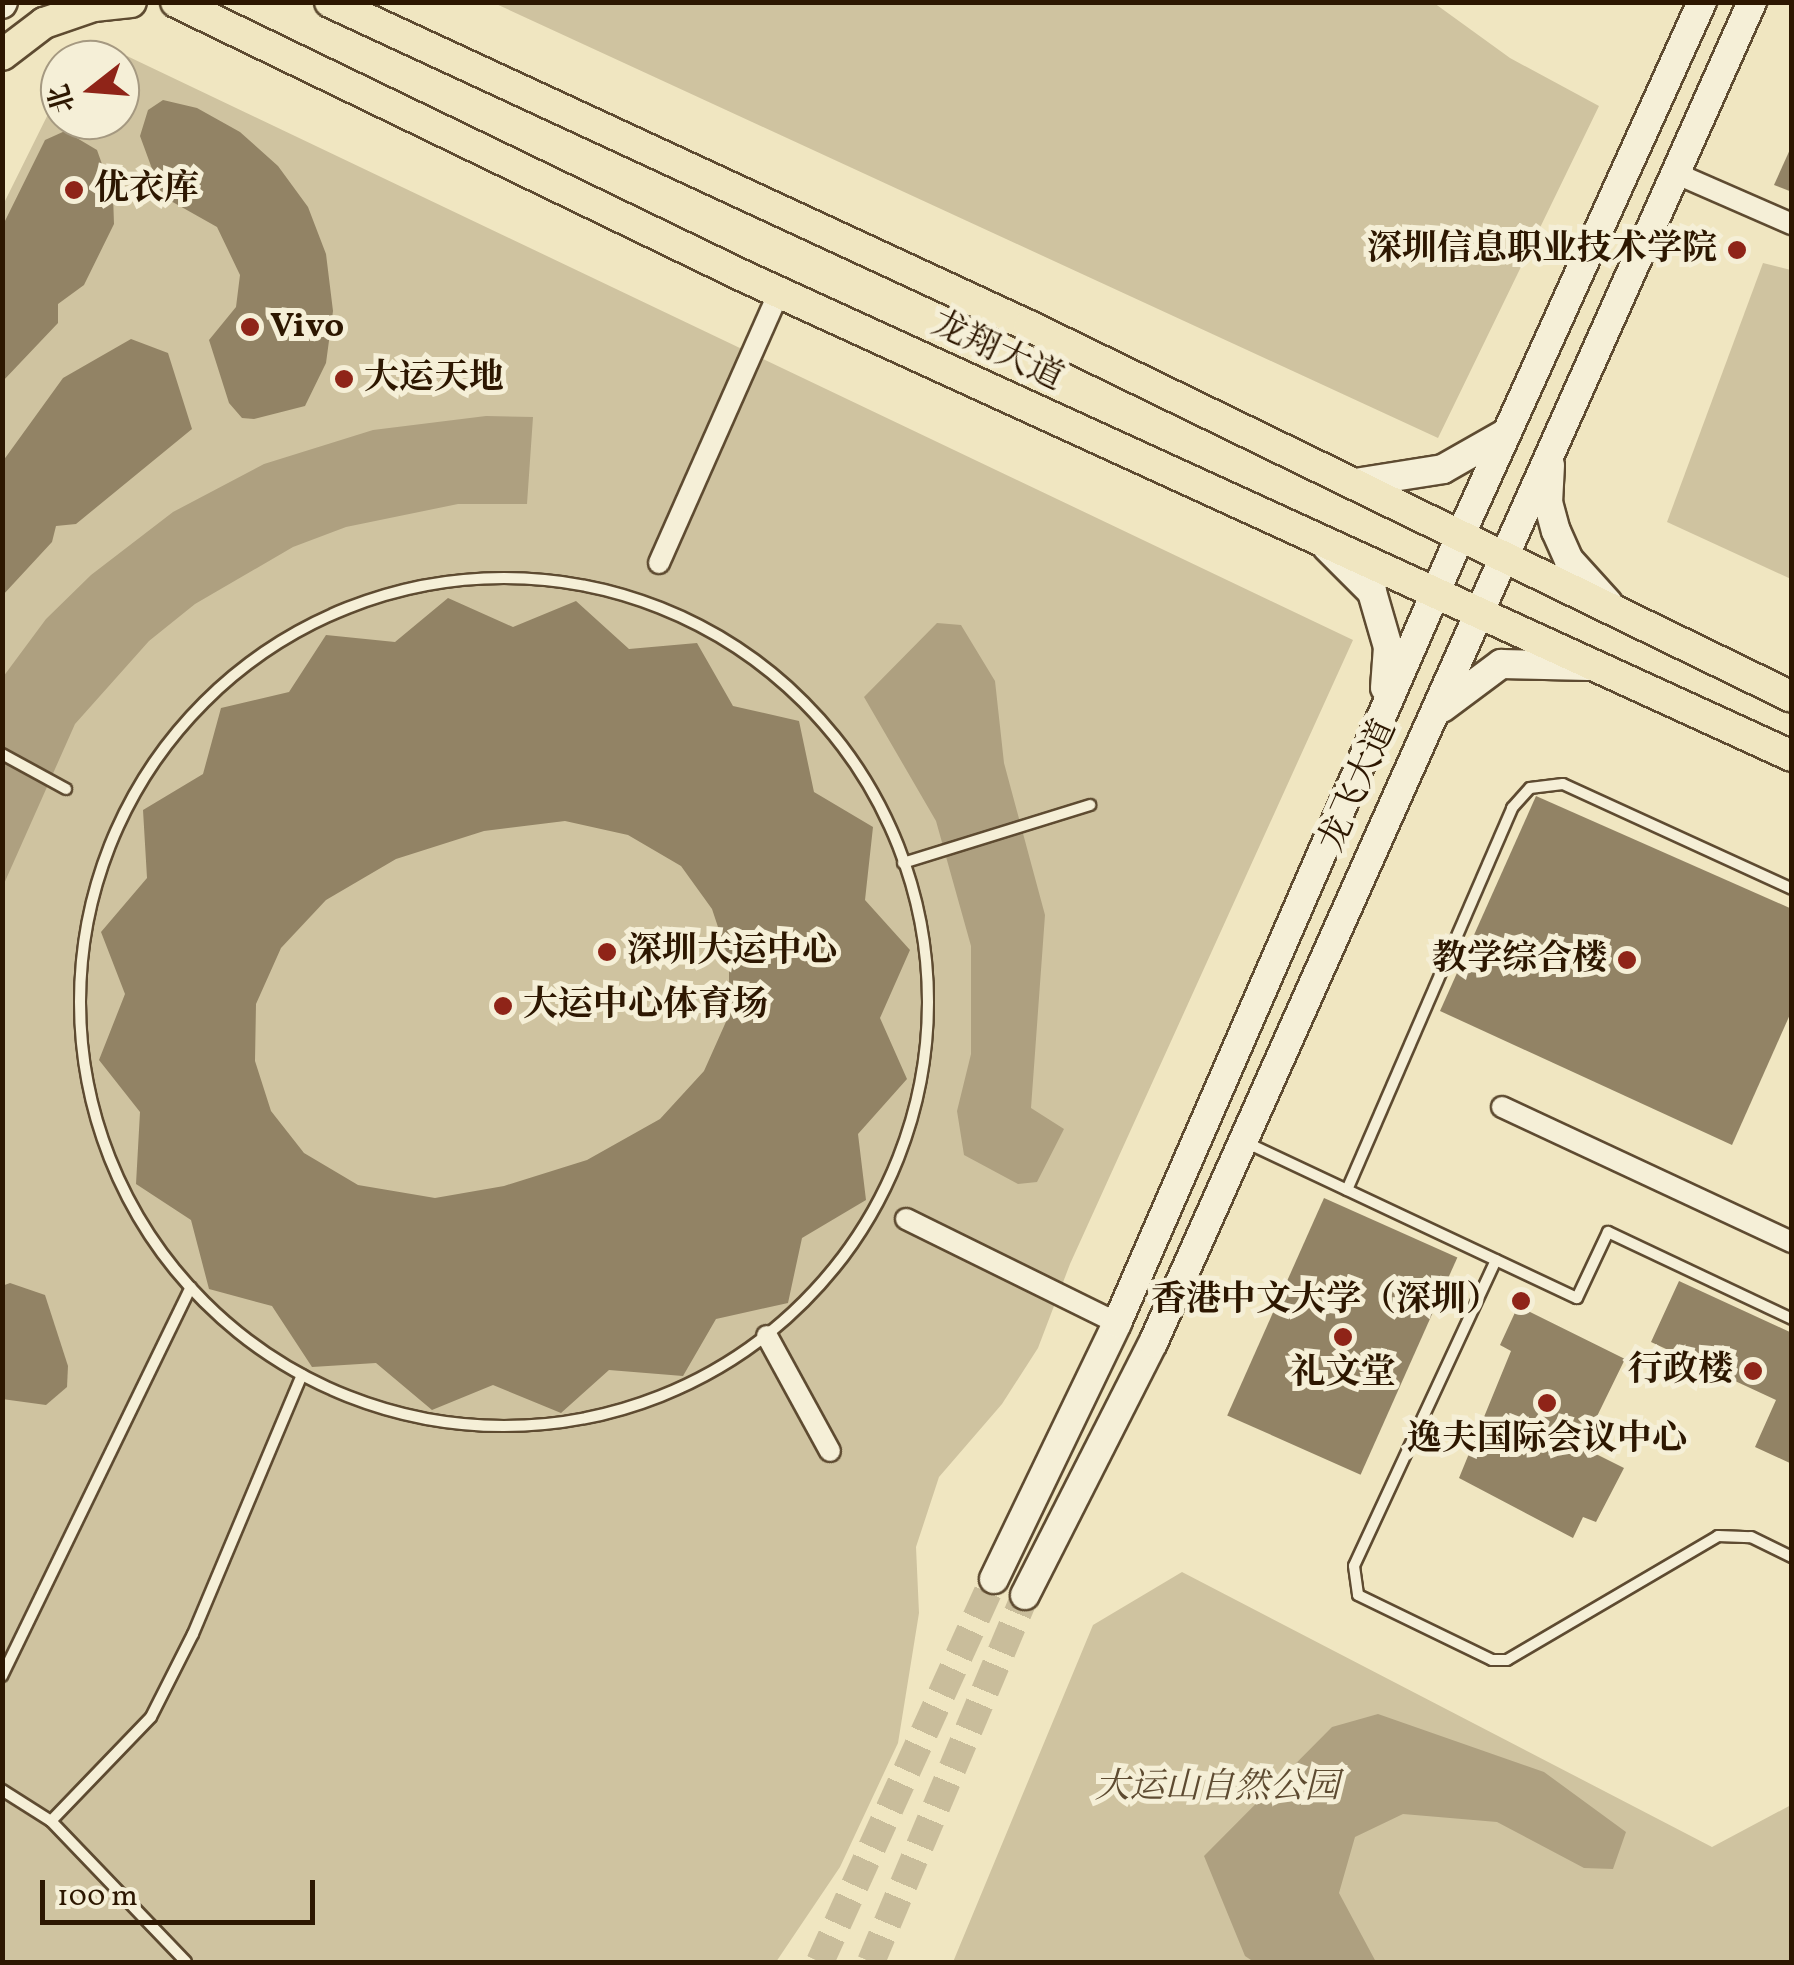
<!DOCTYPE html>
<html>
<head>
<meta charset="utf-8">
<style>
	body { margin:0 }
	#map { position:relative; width:1794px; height:1965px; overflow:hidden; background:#f0e6c1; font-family:Vollkorn,"Noto Serif SC",serif }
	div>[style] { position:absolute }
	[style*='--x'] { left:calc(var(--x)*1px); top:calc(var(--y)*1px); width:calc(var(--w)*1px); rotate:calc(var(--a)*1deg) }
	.green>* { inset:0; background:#cfc3a0 }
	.water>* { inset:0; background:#aea080 }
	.building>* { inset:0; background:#928365; transform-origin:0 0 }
	.secondary-tunnel>* { height:28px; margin-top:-14px; transform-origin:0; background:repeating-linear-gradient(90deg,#c9bd9b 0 28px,transparent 0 42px) }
	.roads { filter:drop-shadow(2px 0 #5e4b31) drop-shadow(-2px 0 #5e4b31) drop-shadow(0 2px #5e4b31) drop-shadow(0 -2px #5e4b31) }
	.lane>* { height:10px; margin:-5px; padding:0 5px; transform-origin:5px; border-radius:5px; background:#f5efd7 }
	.lane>.ring { margin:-5px; padding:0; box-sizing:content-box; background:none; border:10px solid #f5efd7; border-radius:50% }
	.street>* { height:20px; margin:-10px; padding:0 10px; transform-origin:10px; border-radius:10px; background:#f5efd7 }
	.secondary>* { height:28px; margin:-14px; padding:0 14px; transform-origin:14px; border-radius:14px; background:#f5efd7 }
	.primary>* { height:30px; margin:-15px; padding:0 15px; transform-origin:15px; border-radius:15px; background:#f0e6c1 }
	.dots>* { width:28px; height:28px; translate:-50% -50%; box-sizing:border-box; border:5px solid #f5efd7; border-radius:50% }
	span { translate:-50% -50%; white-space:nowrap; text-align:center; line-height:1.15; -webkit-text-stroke:10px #f5efd7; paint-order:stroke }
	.poi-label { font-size:35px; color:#2d1701; font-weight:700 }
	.left { translate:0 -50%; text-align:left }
	.right { translate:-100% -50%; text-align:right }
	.street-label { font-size:35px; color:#2d1701 }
	.park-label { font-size:35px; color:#5e4b31; font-style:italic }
	.frame { position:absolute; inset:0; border:5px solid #2d1701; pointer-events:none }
	.north { position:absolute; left:40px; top:40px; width:100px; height:100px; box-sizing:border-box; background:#f5efd7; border:2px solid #a59981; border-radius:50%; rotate:253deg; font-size:28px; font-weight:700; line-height:40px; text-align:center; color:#2d1701 }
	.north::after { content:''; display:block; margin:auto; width:35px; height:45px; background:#8f2418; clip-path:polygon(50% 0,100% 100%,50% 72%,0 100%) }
	.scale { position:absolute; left:40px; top:1880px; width:275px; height:45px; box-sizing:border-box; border:5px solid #2d1701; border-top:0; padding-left:12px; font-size:30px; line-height:35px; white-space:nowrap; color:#2d1701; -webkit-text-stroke:8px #f5efd7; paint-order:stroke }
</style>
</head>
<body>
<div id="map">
	<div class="green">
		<div style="clip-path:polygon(494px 3px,1434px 3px,1510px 58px,1599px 106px,1438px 438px)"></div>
		<div style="clip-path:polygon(127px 56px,1353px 640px,1070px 1264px,1038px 1348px,1002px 1404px,939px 1477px,916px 1547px,919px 1613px,898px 1743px,840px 1867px,776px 1962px,3px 1962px,3px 205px,60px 90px,60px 120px,120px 120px,115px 60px)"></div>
		<div style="clip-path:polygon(1763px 263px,1791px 270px,1791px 579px,1667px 522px)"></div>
		<div style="clip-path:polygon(1182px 1572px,1712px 1847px,1791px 1805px,1791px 1962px,953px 1962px,1093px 1625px)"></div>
	</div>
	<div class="water">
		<div style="clip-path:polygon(486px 416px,533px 417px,527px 504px,458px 504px,346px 527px,293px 547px,195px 604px,149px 641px,75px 724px,3px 886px,3px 677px,46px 619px,91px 575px,173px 512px,264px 464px,373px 430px)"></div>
		<div style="clip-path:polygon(937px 623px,961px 625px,995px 681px,1004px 763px,1045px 915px,1031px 1108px,1064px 1129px,1037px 1182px,1018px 1184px,964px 1155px,957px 1111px,971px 1054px,971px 946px,936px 821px,864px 697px)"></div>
		<div style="clip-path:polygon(1378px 1714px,1544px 1772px,1626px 1832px,1613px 1869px,1584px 1868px,1497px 1822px,1403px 1814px,1355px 1837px,1339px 1893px,1376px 1962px,1254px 1962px,1245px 1956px,1204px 1856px,1332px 1727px)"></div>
	</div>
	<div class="building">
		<div style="clip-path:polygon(163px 100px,197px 108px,240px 132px,278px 166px,308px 207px,326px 254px,333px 311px,326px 363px,305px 406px,254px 419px,242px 418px,229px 403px,209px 340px,236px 307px,240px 275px,217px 227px,162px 196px,140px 136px,148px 110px)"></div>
		<div style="clip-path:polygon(65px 131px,97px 150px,113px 195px,114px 224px,84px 285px,58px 304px,58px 323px,2px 382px,2px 227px,45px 140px)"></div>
		<div style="clip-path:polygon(1792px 145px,1792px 192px,1774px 185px)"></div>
		<div style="clip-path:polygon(131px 339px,168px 353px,192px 429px,76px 524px,56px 526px,52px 542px,2px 596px,3px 461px,63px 378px)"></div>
		<div style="clip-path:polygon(evenodd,448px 598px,513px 627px,576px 601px,629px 649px,697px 643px,733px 706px,799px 721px,814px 792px,873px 827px,865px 900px,910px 950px,880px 1018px,907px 1079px,858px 1134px,866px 1200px,802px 1238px,788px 1303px,716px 1319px,683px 1376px,609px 1370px,561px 1413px,493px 1385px,432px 1410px,376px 1363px,312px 1367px,272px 1306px,209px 1289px,191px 1220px,136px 1184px,140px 1112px,99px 1060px,125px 994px,101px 932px,147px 878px,143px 810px,203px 774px,221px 708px,289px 692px,326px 635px,395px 642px,448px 598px,565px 821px,628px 835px,681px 866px,712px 909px,729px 960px,729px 1015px,704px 1071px,660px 1119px,587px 1160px,504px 1186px,435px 1198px,358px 1185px,304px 1153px,271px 1111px,255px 1061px,256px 1004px,281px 948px,326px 900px,396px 859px,484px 831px,565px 821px)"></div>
		<div style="clip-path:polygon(1536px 796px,1792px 909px,1792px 1010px,1732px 1145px,1440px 1011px)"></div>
		<div style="left:1324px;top:1198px;width:146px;height:238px;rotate:24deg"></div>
		<div style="clip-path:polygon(1679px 1281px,1792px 1333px,1792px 1464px,1755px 1447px,1776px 1400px,1651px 1342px)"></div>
		<div style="clip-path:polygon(10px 1283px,45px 1295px,68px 1366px,67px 1387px,46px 1405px,2px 1399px,2px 1286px)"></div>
		<div style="clip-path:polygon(1518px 1306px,1625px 1359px,1582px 1447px,1624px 1468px,1596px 1522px,1583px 1517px,1573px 1538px,1459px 1478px,1511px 1351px,1500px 1345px)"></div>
	</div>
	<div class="secondary-tunnel">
		<div style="--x:820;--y:1962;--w:421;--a:-65.6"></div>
		<div style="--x:871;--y:1962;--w:398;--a:-67.2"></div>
	</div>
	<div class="roads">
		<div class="lane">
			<div class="ring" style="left:80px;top:578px;width:838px;height:838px"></div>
			<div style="--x:2;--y:754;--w:73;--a:28.7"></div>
			<div style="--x:903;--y:863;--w:196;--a:-17.2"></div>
			<div style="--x:1243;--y:1141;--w:369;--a:25.2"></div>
			<div style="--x:1577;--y:1298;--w:73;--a:-64.8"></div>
			<div style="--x:1608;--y:1232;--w:204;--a:25.3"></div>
			<div style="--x:1347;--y:1190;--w:416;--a:-66.6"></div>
			<div style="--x:1512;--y:808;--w:27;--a:-48"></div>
			<div style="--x:1530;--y:788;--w:33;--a:-7"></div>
			<div style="--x:1563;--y:784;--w:252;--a:24.6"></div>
			<div style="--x:1496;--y:1260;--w:337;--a:114.9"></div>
			<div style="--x:1354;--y:1566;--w:29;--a:82"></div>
			<div style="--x:1358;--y:1595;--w:149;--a:25.9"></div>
			<div style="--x:1492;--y:1660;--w:15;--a:0"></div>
			<div style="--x:1507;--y:1660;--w:245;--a:-30.4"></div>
			<div style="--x:1718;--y:1536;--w:33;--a:2"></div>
			<div style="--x:1751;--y:1537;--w:46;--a:26"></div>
			<div style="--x:2;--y:1676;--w:432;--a:-64.1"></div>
			<div style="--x:2;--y:1790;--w:58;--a:32.3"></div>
			<div style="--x:51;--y:1821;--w:195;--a:46.2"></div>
			<div style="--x:51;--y:1821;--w:144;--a:-46.1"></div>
			<div style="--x:151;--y:1717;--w:93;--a:-63.2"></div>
			<div style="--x:193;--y:1634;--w:281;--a:-67.2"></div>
		</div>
		<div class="street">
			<div style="--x:1675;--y:173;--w:128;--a:23.6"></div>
			<div style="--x:659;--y:563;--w:296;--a:-66.1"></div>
			<div style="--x:1502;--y:1107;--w:320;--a:25"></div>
			<div style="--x:906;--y:1219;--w:235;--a:26.2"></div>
			<div style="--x:767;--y:1336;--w:131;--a:61.3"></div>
		</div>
		<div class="secondary">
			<div style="--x:2;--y:4;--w:2;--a:-63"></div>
			<div style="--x:1550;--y:465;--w:37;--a:93"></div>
			<div style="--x:1548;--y:502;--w:30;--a:75"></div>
			<div style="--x:1556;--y:531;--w:32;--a:66"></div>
			<div style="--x:1569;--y:560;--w:58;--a:47.8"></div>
			<div style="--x:1355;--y:483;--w:89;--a:-9"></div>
			<div style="--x:1443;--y:469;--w:73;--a:-29.7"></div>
			<div style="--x:1327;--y:547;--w:64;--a:45"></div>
			<div style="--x:1372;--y:592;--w:57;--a:73.8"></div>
			<div style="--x:1388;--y:647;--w:41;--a:94.2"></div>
			<div style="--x:1442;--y:708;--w:74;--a:-36.7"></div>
			<div style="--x:1501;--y:664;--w:87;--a:1.3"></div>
			<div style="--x:994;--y:1579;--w:284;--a:-64.3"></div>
			<div style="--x:1117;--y:1323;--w:861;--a:-66.44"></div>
			<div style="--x:1461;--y:534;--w:584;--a:-65.63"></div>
			<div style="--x:1025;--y:1595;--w:283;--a:-63.1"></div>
			<div style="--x:1153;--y:1343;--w:1469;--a:-65.93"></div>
		</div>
		<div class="primary">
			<div style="--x:176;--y:2;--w:630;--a:25.79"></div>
			<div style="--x:743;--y:276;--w:1154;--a:24.59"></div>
			<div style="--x:330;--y:2;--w:770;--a:24.87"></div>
			<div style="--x:1029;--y:326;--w:848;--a:25.93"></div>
			<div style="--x:2;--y:55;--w:53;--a:-37.3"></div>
			<div style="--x:44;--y:23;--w:53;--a:-18.8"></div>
			<div style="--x:94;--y:6;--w:37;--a:-6"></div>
		</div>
	</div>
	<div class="dots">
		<div style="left:74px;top:190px;background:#8f2418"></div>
		<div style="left:1737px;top:250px;background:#8f2418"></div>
		<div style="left:250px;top:327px;background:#8f2418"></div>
		<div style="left:344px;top:379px;background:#8f2418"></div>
		<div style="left:607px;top:952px;background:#8f2418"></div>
		<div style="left:1627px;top:960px;background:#8f2418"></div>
		<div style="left:503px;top:1006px;background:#8f2418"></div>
		<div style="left:1521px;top:1301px;background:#8f2418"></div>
		<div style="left:1343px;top:1337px;background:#8f2418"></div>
		<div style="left:1753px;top:1371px;background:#8f2418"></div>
		<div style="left:1547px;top:1403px;background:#8f2418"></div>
	</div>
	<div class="poi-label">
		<span class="left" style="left:94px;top:190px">优衣库</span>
		<span class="right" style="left:1717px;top:250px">深圳信息职业技术学院</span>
		<span class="left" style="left:270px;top:327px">Vivo</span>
		<span class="left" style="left:364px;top:379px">大运天地</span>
		<span class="left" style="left:627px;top:952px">深圳大运中心</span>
		<span class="right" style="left:1607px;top:960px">教学综合楼</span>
		<span class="left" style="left:523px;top:1006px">大运中心体育场</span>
		<span class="right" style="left:1501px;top:1301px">香港中文大学（深圳）</span>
		<span class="right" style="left:1733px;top:1371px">行政楼</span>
		<span style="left:1343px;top:1374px">礼文堂</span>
		<span style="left:1547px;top:1440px">逸夫国际会议中心</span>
	</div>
	<div class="street-label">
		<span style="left:997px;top:352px;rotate:25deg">龙翔大道</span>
		<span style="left:1359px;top:786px;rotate:-66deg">龙飞大道</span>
	</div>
	<div class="park-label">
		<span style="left:1217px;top:1788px">大运山自然公园</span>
	</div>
	<div class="frame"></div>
	<div class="north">北</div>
	<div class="scale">100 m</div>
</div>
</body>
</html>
